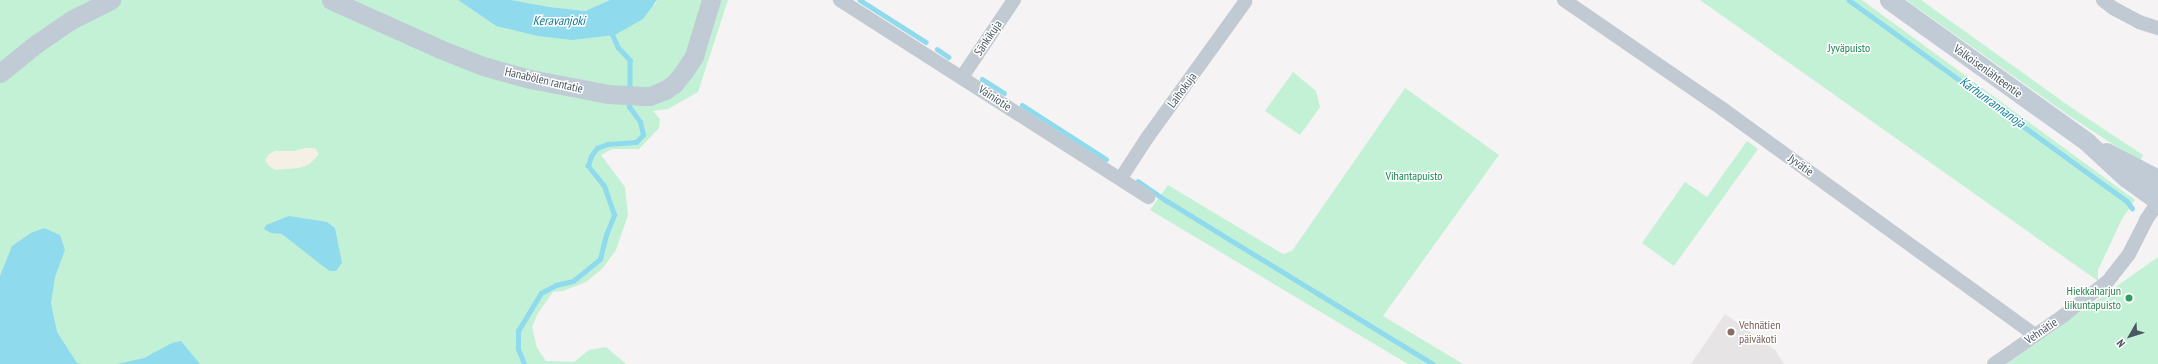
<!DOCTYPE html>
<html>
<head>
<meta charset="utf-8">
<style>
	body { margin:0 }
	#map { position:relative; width:2158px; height:364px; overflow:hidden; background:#f5f3f3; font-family:"PT Sans Narrow",sans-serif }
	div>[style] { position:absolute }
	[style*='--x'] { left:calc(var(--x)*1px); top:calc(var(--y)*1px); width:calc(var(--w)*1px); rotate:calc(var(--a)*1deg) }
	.education>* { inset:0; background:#e6e4e5 }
	.green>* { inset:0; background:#c3f1d5 }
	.sand>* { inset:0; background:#f5f0e5 }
	.water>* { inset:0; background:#90daee }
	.stream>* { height:4.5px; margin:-2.25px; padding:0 2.25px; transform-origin:2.25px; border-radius:2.25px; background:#90daee }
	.street>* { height:14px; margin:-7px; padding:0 7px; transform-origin:7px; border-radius:7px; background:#c1cad2 }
	.secondary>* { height:19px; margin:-9.5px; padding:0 9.5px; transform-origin:9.5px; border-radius:9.5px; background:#c1cbd6 }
	.dots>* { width:11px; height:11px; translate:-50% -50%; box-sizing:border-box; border:2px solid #fff; border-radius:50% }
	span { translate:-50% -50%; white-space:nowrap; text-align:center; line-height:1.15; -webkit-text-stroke:3px #fff; paint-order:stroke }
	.street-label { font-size:12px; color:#4a5661 }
	.park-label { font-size:12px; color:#17864f }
	.leisure-label { font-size:12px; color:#27864d }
	.right { translate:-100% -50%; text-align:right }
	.education-label { font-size:12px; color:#785e54 }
	.left { translate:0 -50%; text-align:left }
	.water-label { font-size:13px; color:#0c7c9b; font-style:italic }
	.north { position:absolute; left:2110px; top:316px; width:40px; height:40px; -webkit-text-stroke:3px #fff; paint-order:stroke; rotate:231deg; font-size:11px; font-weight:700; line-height:16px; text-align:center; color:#4a5661 }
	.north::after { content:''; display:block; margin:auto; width:14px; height:18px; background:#4a5661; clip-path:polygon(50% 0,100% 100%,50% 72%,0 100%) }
</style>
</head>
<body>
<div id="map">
	<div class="education">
		<div style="clip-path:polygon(1725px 314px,1775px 350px,1784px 364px,1691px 364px)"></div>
	</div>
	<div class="green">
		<div style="clip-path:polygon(0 0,458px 0,496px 26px,656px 4px,657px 0,728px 0,698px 92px,668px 109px,653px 111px,660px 119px,659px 128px,639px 149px,612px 149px,601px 155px,625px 187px,628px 215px,616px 250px,602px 269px,586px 282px,563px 291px,553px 292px,538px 313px,532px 327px,537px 348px,546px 361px,574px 362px,589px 350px,606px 347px,626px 364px,0 364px)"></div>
		<div style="clip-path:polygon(511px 0,610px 0,585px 11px,550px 7px)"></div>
		<div style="clip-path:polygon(1700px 0,1862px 0,2135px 200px,2122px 219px,2098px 270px,2098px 281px)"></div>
		<div style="clip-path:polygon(1906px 0,1921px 0,2072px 108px,2143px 155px,2140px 162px,2071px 117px)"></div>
		<div style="clip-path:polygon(1293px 72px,1316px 91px,1320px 107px,1300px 135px,1265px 111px)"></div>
		<div style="clip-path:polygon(1405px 88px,1499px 155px,1383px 316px,1463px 364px,1408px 364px,1150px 210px,1168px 185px,1283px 254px,1292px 251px)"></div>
		<div style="clip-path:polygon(1747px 141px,1758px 149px,1674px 266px,1642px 243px,1685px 182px,1707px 197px)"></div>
		<div style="clip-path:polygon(2158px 257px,2158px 364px,2007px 364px,2042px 339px)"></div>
	</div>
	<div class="sand">
		<div style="clip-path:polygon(306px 148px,315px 148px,319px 154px,310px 164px,299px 168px,275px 170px,268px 165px,265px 160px,269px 154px,275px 151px,294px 151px)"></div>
	</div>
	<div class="water">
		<div style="clip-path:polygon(458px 0,511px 0,550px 7px,585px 11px,610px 0,657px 0,643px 19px,615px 35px,572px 40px,538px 36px,496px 26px)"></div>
		<div style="clip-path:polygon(289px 216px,327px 222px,335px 228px,342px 263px,336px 271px,330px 271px,324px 267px,282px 234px,271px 233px,264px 229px,266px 225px)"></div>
		<div style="clip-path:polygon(44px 228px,60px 235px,65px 250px,55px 277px,51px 303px,57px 332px,77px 363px,81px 364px,0 364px,0 276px,12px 246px,31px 233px)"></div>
		<div style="clip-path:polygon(181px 341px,200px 364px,117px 364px,144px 358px,172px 343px)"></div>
	</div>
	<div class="stream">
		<div style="--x:860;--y:0;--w:78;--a:32.5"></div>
		<div style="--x:1849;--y:0;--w:343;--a:35.9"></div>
		<div style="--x:2127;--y:201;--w:9;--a:54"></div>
		<div style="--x:610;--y:29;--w:20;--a:66"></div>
		<div style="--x:618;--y:47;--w:18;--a:47"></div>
		<div style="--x:630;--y:60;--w:31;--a:90"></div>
		<div style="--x:937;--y:49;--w:14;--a:34"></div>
		<div style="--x:982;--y:79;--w:26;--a:32"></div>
		<div style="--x:1022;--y:105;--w:100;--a:32.7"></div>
		<div style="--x:1138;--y:181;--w:35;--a:35"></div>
		<div style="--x:1167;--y:201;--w:312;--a:31.5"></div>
		<div style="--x:524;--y:364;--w:16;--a:-112"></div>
		<div style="--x:518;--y:349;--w:18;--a:-90"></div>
		<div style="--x:518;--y:331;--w:44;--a:-58.8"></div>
		<div style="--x:541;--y:293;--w:17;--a:-28"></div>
		<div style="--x:556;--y:285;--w:17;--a:-13"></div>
		<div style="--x:573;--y:281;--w:35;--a:-39"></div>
		<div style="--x:600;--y:259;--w:25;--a:-76"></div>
		<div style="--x:606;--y:235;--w:22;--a:-68"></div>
		<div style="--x:614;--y:215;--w:31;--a:-109"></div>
		<div style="--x:604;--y:186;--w:26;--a:-129"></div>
		<div style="--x:588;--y:166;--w:10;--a:-73"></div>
		<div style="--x:591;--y:156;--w:10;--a:-53"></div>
		<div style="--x:597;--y:148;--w:12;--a:-20"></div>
		<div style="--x:608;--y:144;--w:28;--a:-4"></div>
		<div style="--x:636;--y:142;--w:10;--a:-45"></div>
		<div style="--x:643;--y:135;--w:13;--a:-103"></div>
		<div style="--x:640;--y:122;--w:19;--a:-126"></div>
		<div style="--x:629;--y:107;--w:8;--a:-90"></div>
	</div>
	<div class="street">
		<div style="--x:840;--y:0;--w:366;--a:32.6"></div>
		<div style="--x:1564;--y:0;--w:194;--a:34.5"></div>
		<div style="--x:1724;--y:110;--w:384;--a:35.9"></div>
		<div style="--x:2103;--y:0;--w:13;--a:39"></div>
		<div style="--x:2113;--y:8;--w:30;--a:28"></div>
		<div style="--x:2139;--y:22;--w:20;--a:18"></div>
		<div style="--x:962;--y:77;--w:93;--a:-56"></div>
		<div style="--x:1121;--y:178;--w:48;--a:-57"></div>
		<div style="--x:1147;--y:138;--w:168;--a:-54.2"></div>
		<div style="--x:1994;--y:364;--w:84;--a:-34.8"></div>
		<div style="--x:2063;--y:316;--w:57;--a:-37.9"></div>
		<div style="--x:2108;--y:281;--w:34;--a:-52"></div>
		<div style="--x:2129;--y:254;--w:38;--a:-63"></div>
		<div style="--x:2146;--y:220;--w:22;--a:-56"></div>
	</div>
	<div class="secondary">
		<div style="--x:331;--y:0;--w:120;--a:24.2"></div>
		<div style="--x:440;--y:49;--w:46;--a:21.6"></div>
		<div style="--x:483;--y:66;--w:49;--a:15.5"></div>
		<div style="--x:530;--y:79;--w:79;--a:10.9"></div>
		<div style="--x:608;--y:94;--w:33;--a:3"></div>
		<div style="--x:641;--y:96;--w:9;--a:0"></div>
		<div style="--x:650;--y:96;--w:16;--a:-22"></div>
		<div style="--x:665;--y:90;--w:11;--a:-34"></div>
		<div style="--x:674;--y:84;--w:18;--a:-52"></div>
		<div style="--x:685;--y:70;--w:17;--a:-57"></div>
		<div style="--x:694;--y:56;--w:59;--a:-73.1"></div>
		<div style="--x:1889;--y:0;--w:244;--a:35.6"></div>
		<div style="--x:2087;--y:142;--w:52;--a:42.6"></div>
		<div style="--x:2125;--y:177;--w:41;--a:36"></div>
		<div style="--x:0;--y:73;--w:46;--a:-38.9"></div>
		<div style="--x:36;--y:44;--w:42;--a:-34.4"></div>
		<div style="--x:71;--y:20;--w:45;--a:-26.6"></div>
		<div style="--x:2106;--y:152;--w:59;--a:27.4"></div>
	</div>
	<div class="dots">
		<div style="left:2129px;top:298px;background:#2e9e5b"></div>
		<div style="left:1731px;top:332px;background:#8d6e63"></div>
	</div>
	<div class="street-label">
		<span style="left:988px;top:38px;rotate:-56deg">Sänkikuja</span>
		<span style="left:1988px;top:71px;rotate:36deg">Valkoisenlähteentie</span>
		<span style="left:544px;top:80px;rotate:13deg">Hanabölen rantatie</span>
		<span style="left:1182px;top:90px;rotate:-54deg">Laihokuja</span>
		<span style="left:995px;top:98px;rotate:33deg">Vainiotie</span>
		<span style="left:1801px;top:165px;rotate:36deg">Jyvätie</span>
		<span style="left:2041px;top:331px;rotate:-34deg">Vehnätie</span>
	</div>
	<div class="park-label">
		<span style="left:1849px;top:48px">Jyväpuisto</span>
		<span style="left:1414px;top:176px">Vihantapuisto</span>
	</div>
	<div class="leisure-label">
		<span class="right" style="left:2121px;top:298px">Hiekkaharjun<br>liikuntapuisto</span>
	</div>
	<div class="education-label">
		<span class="left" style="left:1739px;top:332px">Vehnätien<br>päiväkoti</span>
	</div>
	<div class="water-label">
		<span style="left:559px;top:21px">Keravanjoki</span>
		<span style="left:1992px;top:103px;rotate:36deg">Karhunrannanoja</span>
	</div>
	<div class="north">N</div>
</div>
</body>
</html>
